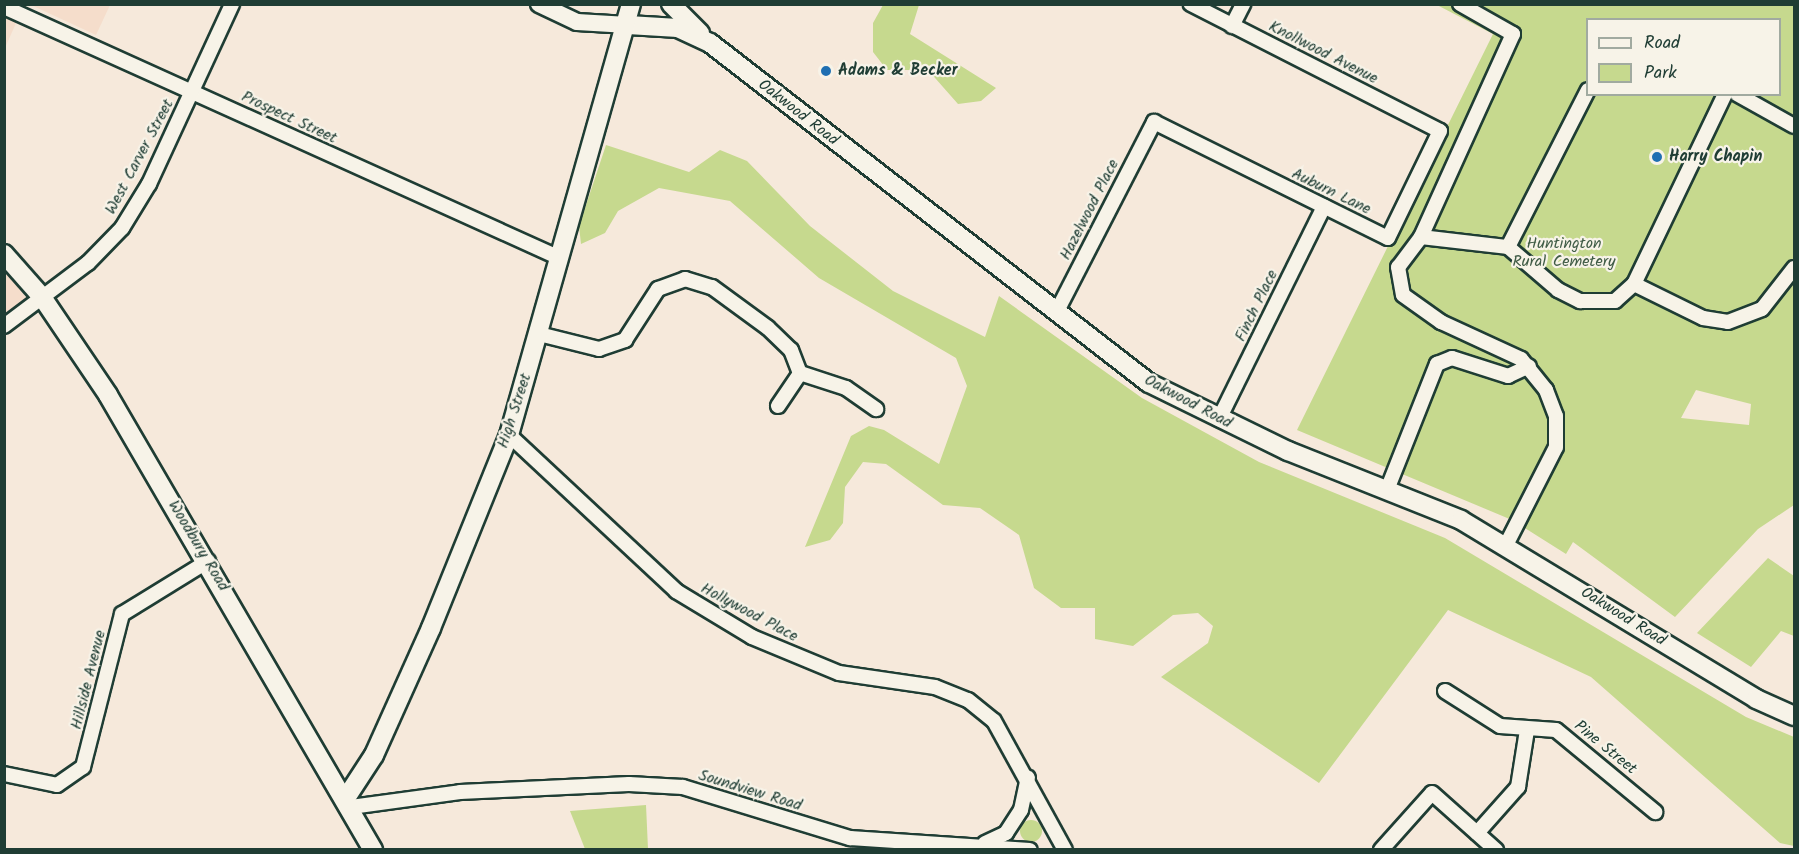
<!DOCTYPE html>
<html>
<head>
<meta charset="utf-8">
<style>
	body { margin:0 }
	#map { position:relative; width:1799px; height:854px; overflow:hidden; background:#f6e9db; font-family:Kalam,sans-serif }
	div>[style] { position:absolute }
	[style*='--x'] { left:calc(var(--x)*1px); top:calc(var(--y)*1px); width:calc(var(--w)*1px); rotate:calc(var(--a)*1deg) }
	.built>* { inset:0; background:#f5ddcb }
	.green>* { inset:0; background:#c6d98e }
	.round { border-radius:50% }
	.roads { filter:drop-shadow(2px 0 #1f3d34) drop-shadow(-2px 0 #1f3d34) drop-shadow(0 2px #1f3d34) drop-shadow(0 -2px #1f3d34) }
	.minor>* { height:14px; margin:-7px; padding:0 7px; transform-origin:7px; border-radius:7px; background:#f7f3e8 }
	.tertiary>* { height:16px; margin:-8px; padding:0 8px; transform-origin:8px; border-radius:8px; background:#f7f3e8 }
	.secondary>* { height:18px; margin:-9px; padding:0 9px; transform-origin:9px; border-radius:9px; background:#f7f3e8 }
	.dots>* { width:16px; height:16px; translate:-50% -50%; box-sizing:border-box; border:3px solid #f7f3e8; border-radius:50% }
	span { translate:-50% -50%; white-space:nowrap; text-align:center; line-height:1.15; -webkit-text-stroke:4.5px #f7f3e8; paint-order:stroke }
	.street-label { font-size:16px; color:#1f3d34 }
	.poi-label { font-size:16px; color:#1f3d34; font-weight:700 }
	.left { translate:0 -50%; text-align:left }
	.park-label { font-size:16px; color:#405c46 }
	.frame { position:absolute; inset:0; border:6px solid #1f3d34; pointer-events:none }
	.legend { position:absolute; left:1586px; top:18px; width:195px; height:78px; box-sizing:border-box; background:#f7f3e8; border:2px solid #a1aaa0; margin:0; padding:8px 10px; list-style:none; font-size:18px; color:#1f3d34 }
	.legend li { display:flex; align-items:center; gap:12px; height:30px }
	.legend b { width:30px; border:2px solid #a1aaa0 }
</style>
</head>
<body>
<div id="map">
	<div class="built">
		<div style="clip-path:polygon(5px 5px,24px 5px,5px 48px)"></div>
		<div style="clip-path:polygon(31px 5px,110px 5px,96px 35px)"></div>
		<div style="clip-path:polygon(5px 271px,27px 299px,5px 315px,4px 315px)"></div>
	</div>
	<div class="green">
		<div style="clip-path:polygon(883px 5px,919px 5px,910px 34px,996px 88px,981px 101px,958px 104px,928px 70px,887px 70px,873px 52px,873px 23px)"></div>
		<div style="clip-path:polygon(evenodd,1437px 5px,1794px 5px,1794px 505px,1758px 529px,1675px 617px,1573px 542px,1566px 554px,1512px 520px,1297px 430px,1493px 34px,1437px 5px,1588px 20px,1780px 20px,1780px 94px,1588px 94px,1588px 20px,1437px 5px,1696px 390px,1751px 404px,1749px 425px,1681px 418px,1696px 390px)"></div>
		<div style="clip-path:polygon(606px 145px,689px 172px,720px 150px,747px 161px,810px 226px,893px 291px,985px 337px,999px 296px,1142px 398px,1259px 462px,1445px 538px,1746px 717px,1794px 737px,1794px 846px,1780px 843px,1591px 677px,1448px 610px,1319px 783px,1161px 677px,1208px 643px,1213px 626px,1198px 613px,1173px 615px,1133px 646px,1095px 639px,1095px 608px,1061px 608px,1034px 588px,1019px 535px,980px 508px,943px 505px,886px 464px,863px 462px,845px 487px,843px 523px,830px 540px,805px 547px,851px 436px,869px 426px,884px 430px,939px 464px,967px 386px,956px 358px,819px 278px,730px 201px,659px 188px,618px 211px,605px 233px,581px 244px,579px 226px)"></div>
		<div style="clip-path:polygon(1768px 558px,1794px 576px,1794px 636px,1781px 631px,1751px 667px,1697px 633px)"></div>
		<div style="clip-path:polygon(646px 805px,648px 849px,585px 849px,570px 811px)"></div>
		<div class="round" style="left:1020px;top:820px;width:22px;height:22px"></div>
	</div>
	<div class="roads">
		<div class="minor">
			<div style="--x:1460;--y:4;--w:61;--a:29.5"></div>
			<div style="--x:1513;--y:34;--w:223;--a:114.4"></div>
			<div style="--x:1421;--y:237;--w:88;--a:6.6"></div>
			<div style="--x:1508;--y:247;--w:66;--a:40.7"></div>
			<div style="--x:1558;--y:290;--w:25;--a:27"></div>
			<div style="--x:1580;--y:301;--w:35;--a:0"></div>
			<div style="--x:1615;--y:301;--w:25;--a:-42"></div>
			<div style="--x:1634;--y:284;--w:211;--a:-64.4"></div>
			<div style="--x:4;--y:7;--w:610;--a:24.3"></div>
			<div style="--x:1232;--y:26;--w:25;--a:-63"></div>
			<div style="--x:1737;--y:94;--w:65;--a:29.3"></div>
			<div style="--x:1421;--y:237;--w:38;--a:127"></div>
			<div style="--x:1398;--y:267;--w:28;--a:80"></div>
			<div style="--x:1403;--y:295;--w:47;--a:35.4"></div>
			<div style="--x:1441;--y:322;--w:88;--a:24.8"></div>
			<div style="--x:1521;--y:359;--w:40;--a:51"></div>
			<div style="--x:1546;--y:390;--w:28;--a:69"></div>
			<div style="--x:1556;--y:416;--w:31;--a:90"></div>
			<div style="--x:1556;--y:447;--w:110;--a:117"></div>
			<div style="--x:1508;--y:247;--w:176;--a:-63"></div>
			<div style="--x:1634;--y:284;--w:77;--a:26.2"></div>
			<div style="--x:1703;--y:318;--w:25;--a:9"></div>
			<div style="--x:1728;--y:322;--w:36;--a:-21"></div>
			<div style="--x:1762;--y:309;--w:52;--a:-52"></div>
			<div style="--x:1056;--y:313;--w:215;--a:-62.8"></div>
			<div style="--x:1154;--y:122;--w:261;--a:26.4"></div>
			<div style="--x:1388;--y:238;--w:119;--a:-64.1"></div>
			<div style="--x:1440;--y:131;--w:280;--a:-153"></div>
			<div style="--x:4;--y:326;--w:105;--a:-36.9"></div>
			<div style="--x:88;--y:263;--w:49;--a:-45.8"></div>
			<div style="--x:122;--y:228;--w:52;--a:-58.5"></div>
			<div style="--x:149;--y:184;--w:198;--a:-65.2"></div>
			<div style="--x:539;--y:334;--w:62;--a:14"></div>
			<div style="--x:599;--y:349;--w:28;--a:-19"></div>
			<div style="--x:625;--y:340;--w:61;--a:-57.1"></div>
			<div style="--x:658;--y:289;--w:29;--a:-20"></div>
			<div style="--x:685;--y:279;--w:28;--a:17"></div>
			<div style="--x:712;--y:287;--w:69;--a:36.2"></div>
			<div style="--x:768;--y:328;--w:32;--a:44"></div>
			<div style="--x:791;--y:350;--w:25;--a:69"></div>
			<div style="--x:800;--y:373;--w:48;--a:18.1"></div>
			<div style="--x:846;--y:388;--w:37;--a:35"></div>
			<div style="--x:778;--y:406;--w:40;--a:-56"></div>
			<div style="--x:1219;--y:419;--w:237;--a:-63.7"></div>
			<div style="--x:509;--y:435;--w:229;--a:43"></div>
			<div style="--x:676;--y:591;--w:89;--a:31.2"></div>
			<div style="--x:752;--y:637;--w:94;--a:22.5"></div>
			<div style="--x:839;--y:673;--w:97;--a:8.3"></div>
			<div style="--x:935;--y:687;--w:35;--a:22"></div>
			<div style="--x:968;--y:700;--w:33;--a:39"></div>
			<div style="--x:994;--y:721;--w:147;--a:61.2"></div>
			<div style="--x:1387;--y:490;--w:136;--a:-68.4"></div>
			<div style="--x:1437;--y:364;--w:16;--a:-22"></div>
			<div style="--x:1452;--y:358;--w:59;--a:17.8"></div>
			<div style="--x:1508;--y:376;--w:23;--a:-25"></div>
			<div style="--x:1445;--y:691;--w:65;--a:32.5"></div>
			<div style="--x:1500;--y:726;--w:56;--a:4.1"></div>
			<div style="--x:1556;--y:730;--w:129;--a:39.6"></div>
			<div style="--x:4;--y:774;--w:54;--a:11.7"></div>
			<div style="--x:57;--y:785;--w:32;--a:-35"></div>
			<div style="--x:83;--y:767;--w:158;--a:-75.7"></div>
			<div style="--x:122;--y:614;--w:101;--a:-31.6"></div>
			<div style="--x:351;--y:807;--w:110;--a:-7.8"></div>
			<div style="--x:460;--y:792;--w:169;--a:-2.7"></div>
			<div style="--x:629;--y:784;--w:54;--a:3.2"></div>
			<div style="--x:683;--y:787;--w:175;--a:17"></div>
			<div style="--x:850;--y:838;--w:180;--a:3.8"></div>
			<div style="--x:1477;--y:833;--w:62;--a:-48.3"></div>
			<div style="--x:1518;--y:787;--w:58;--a:-81"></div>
			<div style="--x:985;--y:843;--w:23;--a:-25"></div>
			<div style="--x:1006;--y:833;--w:27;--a:-57"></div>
			<div style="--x:1021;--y:810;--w:33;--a:-78"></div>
			<div style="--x:1381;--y:850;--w:76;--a:-48.2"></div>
			<div style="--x:1432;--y:793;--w:86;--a:41.7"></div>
		</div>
		<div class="tertiary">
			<div style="--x:539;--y:4;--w:42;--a:25.3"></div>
			<div style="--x:577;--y:22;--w:51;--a:3.4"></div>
		</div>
		<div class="secondary">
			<div style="--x:671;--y:4;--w:41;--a:45"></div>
			<div style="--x:628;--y:25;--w:50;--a:3.4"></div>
			<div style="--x:678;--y:28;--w:35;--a:25"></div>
			<div style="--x:710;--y:43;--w:555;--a:37.76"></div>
			<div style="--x:1149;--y:383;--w:155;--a:26.1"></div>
			<div style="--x:1288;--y:451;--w:186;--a:21.7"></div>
			<div style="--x:1461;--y:520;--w:345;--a:31.2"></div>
			<div style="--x:1756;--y:699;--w:42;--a:24.1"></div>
			<div style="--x:4;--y:254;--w:57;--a:48.5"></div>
			<div style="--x:42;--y:297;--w:118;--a:56"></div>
			<div style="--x:108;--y:395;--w:527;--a:59.78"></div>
			<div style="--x:346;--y:798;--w:51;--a:-56.9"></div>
			<div style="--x:374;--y:755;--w:139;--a:-65.8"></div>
			<div style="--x:431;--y:628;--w:208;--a:-68"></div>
			<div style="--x:509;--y:435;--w:448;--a:-74.2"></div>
		</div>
	</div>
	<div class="dots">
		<div style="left:826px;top:71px;background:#1f6fb2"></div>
		<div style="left:1657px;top:157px;background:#1f6fb2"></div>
	</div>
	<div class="street-label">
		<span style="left:1323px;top:53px;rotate:27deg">Knollwood Avenue</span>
		<span style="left:798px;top:113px;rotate:38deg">Oakwood Road</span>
		<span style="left:289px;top:118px;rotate:25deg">Prospect Street</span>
		<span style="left:140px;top:157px;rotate:-62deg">West Carver Street</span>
		<span style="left:1331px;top:192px;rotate:26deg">Auburn Lane</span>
		<span style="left:1090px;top:210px;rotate:-63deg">Hazelwood Place</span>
		<span style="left:1257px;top:306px;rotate:-64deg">Finch Place</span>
		<span style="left:1188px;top:402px;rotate:28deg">Oakwood Road</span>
		<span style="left:515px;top:411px;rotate:-72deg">High Street</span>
		<span style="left:198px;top:546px;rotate:59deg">Woodbury Road</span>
		<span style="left:749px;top:613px;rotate:28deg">Hollywood Place</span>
		<span style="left:1623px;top:617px;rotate:32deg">Oakwood Road</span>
		<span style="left:89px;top:680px;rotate:-76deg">Hillside Avenue</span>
		<span style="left:1605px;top:748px;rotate:39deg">Pine Street</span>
		<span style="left:750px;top:791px;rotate:17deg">Soundview Road</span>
	</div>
	<div class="poi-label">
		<span class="left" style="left:838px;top:71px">Adams &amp; Becker</span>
		<span class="left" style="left:1669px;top:157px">Harry Chapin</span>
	</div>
	<div class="park-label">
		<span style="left:1564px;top:253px">Huntington<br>Rural Cemetery</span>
	</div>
	<div class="frame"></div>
	<ul class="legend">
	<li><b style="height:8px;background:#f7f3e8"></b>Road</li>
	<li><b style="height:16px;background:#c6d98e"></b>Park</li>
	</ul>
</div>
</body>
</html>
